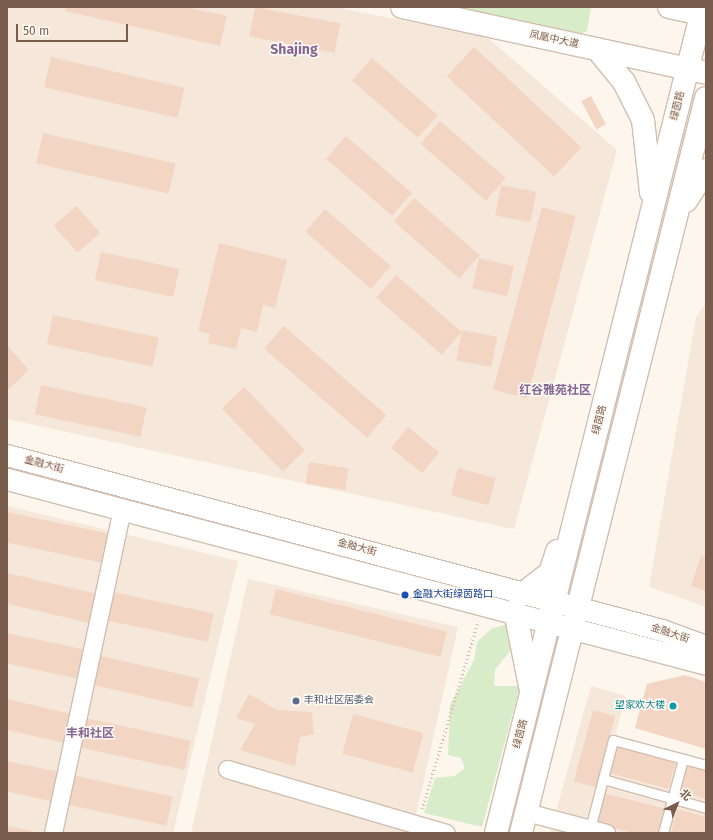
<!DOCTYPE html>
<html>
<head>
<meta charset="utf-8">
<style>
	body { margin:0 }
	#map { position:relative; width:713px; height:840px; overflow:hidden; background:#fdf6ec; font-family:"Fira Sans","Noto Sans SC",sans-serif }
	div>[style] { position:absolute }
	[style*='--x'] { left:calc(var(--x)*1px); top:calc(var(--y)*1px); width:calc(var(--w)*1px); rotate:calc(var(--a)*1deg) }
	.residential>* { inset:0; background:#f5e8da }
	.green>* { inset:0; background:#d8ecc9 }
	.building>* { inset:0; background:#f3d5c3; transform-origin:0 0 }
	.path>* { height:2.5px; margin-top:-1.25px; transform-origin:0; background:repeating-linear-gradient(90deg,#d9b8a5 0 1px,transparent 0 4px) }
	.roads { filter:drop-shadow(1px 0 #d1beb0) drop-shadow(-1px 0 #d1beb0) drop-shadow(0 1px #d1beb0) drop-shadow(0 -1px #d1beb0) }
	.service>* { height:9px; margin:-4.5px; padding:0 4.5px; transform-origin:4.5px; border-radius:4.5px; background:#fff }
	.minor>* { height:17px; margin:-8.5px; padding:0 8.5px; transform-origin:8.5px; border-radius:8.5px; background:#fff }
	.tertiary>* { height:21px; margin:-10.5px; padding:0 10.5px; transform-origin:10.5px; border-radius:10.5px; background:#fff }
	.secondary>* { height:22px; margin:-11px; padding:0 11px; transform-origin:11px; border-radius:11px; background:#fff }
	.dots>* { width:11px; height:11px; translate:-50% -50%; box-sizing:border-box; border:2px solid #fffaf3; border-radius:50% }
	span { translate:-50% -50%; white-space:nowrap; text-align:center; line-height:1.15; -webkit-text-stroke:3px #fffaf3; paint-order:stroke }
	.street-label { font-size:10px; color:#7a5c4d }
	.transit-label { font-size:10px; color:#164399 }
	.left { translate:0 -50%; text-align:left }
	.service-label { font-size:10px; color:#4e5e75 }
	.culture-label { font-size:10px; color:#0d838f }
	.right { translate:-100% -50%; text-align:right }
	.quarter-label { font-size:12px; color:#846695; font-weight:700 }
	.district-label { font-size:14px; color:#846695; font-weight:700 }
	.frame { position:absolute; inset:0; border:8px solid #7a5c4d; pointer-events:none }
	.north { position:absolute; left:657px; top:784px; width:40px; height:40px; -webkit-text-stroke:3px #fffaf3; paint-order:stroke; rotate:43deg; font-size:11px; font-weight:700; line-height:16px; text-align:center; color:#7a5c4d }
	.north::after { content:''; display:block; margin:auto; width:14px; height:18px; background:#7a5c4d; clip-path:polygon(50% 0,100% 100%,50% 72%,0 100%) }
	.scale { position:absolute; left:16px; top:24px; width:112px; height:18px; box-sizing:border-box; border:2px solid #7a5c4d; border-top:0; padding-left:5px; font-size:12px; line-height:14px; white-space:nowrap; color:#7a5c4d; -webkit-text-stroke:3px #fffaf3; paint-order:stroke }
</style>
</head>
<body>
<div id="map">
	<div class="residential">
		<div style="clip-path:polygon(7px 7px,334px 7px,487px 37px,617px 150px,514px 529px,7px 419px)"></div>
		<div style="clip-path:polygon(706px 303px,706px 607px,649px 587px,696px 317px)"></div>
		<div style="clip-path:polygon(7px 506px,238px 561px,173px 833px,7px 833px)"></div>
		<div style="clip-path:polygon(248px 579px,458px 627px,412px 833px,191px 833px)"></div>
		<div style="clip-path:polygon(591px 686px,626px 696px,614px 739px,706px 761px,706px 833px,550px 833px)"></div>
	</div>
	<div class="green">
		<div style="clip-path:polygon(452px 7px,591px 7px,591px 8px,587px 31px,579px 35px)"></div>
		<div style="clip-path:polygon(507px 624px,515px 645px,495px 670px,494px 686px,520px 686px,482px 827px,424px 813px,435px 778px,455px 776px,465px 768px,461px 758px,448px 755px,450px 705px,474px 660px,477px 642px,491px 629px)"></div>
	</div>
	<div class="building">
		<div style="clip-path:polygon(66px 7px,186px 7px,227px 16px,220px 46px,65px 11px)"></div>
		<div style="left:255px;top:7px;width:87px;height:30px;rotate:11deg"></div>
		<div style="left:474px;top:47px;width:147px;height:40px;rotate:43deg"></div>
		<div style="left:51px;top:57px;width:137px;height:31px;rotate:13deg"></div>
		<div style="left:372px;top:58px;width:87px;height:30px;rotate:41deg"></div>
		<div style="left:591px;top:96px;width:32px;height:11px;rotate:62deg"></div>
		<div style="left:440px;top:121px;width:87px;height:30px;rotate:41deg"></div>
		<div style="left:43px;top:133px;width:136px;height:31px;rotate:13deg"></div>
		<div style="left:346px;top:136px;width:87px;height:30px;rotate:41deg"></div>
		<div style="left:501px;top:185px;width:36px;height:31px;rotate:11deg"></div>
		<div style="left:414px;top:198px;width:87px;height:31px;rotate:41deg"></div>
		<div style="left:76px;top:206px;width:36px;height:30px;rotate:48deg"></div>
		<div style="left:542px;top:207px;width:35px;height:189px;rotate:15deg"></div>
		<div style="left:325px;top:209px;width:87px;height:30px;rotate:41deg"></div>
		<div style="clip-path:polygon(219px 243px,287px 260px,275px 308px,263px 305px,257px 332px,241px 328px,236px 349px,208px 343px,210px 334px,198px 331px)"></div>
		<div style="left:101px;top:252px;width:80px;height:29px;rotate:12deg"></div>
		<div style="left:479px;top:258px;width:36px;height:31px;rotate:13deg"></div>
		<div style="left:396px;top:275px;width:87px;height:30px;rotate:41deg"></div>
		<div style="left:53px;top:315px;width:108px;height:30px;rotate:12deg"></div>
		<div style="left:284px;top:326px;width:136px;height:30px;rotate:41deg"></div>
		<div style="left:462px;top:330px;width:36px;height:31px;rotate:11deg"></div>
		<div style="clip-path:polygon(7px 345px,29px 370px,9px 389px,7px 387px)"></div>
		<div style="left:41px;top:385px;width:108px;height:30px;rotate:12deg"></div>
		<div style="left:244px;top:387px;width:88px;height:31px;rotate:46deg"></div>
		<div style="left:408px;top:427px;width:40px;height:27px;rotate:39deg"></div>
		<div style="left:309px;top:462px;width:40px;height:22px;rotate:9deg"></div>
		<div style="left:458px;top:468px;width:39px;height:28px;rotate:15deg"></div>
		<div style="left:7px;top:512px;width:107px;height:30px;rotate:12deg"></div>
		<div style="clip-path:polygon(701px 556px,706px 558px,706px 591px,691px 586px)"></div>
		<div style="left:7px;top:573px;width:92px;height:30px;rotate:13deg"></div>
		<div style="left:276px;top:589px;width:176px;height:26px;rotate:14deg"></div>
		<div style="left:108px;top:591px;width:108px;height:29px;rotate:12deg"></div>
		<div style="left:7px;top:633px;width:80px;height:30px;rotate:12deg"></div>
		<div style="left:93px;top:654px;width:109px;height:30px;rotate:13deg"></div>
		<div style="clip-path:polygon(685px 675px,706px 682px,706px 749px,635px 728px,647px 684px)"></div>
		<div style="clip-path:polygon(249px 694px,277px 710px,312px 712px,314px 734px,300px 737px,295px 766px,240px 750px,255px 724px,236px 718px)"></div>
		<div style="left:7px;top:699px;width:64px;height:30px;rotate:13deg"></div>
		<div style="left:593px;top:710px;width:23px;height:74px;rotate:15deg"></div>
		<div style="left:353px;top:714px;width:73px;height:41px;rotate:15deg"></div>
		<div style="left:85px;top:718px;width:108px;height:30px;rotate:12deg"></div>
		<div style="left:614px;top:741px;width:65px;height:32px;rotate:15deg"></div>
		<div style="left:7px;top:761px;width:52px;height:30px;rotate:12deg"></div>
		<div style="clip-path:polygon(687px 761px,706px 766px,706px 799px,678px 791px)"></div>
		<div style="left:67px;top:774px;width:108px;height:30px;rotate:12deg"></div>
		<div style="clip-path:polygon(603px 793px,667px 809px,660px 833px,633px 833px,595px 823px)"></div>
		<div style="clip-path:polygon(677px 809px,706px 817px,706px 833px,671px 833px)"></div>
		<div style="clip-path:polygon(7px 826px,36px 832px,36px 833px,7px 833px)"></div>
	</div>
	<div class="path">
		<div style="--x:422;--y:809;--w:196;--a:-73.4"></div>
	</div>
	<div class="roads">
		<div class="service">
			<div style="--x:603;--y:779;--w:107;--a:15.7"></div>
			<div style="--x:590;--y:829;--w:92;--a:-75.5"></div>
			<div style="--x:613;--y:740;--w:96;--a:15"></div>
			<div style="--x:663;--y:833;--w:77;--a:-74.9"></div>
		</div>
		<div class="minor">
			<div style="--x:227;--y:769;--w:228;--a:16.3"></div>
			<div style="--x:526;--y:812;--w:83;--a:14.7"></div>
			<div style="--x:53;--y:833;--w:331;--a:-78"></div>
		</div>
		<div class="tertiary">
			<div style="--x:7;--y:455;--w:678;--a:14.96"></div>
			<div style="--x:662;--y:630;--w:47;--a:20"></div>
			<div style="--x:7;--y:479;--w:723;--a:14.82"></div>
		</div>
		<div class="secondary">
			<div style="--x:402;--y:7;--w:311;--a:12.2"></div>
			<div style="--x:669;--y:7;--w:38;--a:12"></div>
			<div style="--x:597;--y:49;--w:43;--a:50.7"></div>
			<div style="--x:624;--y:82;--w:42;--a:63.4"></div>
			<div style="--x:643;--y:120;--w:73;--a:83.7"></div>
			<div style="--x:686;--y:201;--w:37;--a:-57"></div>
			<div style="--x:524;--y:593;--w:33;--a:-38"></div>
			<div style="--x:550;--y:573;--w:23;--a:-72"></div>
			<div style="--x:515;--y:611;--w:76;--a:78.7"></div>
			<div style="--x:496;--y:833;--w:852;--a:-75.93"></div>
			<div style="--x:521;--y:833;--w:758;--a:-75.87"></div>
		</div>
	</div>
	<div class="dots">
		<div style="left:405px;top:595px;background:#1a4fb4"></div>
		<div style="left:296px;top:701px;background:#5c6f8a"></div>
		<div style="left:673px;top:706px;background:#0f9aa8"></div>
	</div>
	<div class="street-label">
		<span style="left:554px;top:40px;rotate:12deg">凤凰中大道</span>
		<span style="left:678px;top:106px;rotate:-76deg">绿茵路</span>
		<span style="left:600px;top:420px;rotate:-76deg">绿茵路</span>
		<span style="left:44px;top:465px;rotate:15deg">金融大街</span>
		<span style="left:357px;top:548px;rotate:15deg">金融大街</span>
		<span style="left:670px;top:634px;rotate:18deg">金融大街</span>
		<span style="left:521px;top:734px;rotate:-76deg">绿茵路</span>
	</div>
	<div class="transit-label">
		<span class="left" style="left:413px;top:595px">金融大街绿茵路口</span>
	</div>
	<div class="service-label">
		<span class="left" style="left:304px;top:701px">丰和社区居委会</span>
	</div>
	<div class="culture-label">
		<span class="right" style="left:665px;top:706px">望家欢大楼</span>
	</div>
	<div class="quarter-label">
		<span style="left:555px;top:391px">红谷雅苑社区</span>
		<span style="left:90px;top:734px">丰和社区</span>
	</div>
	<div class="district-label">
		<span style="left:294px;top:50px">Shajing</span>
	</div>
	<div class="frame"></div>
	<div class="north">北</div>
	<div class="scale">50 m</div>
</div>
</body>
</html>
